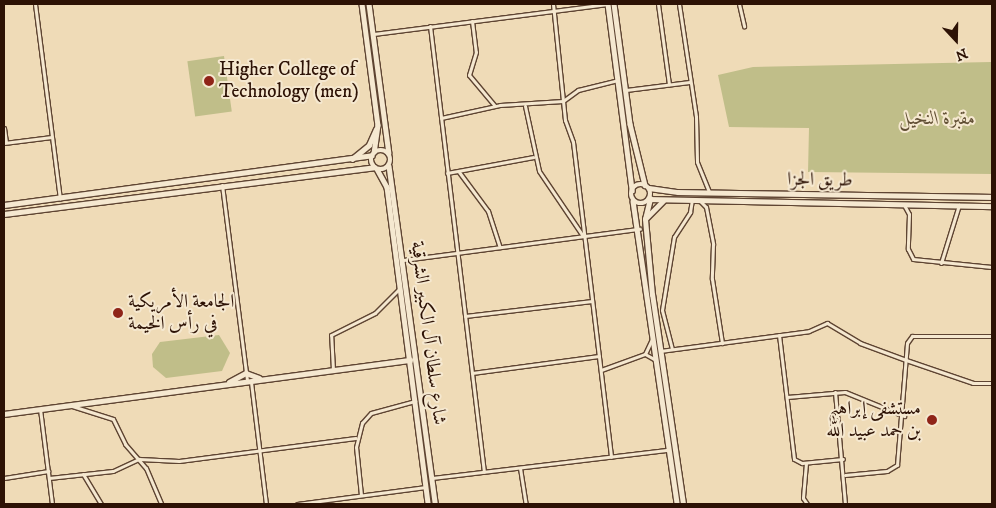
<!DOCTYPE html>
<html>
<head>
<meta charset="utf-8">
<style>
	body { margin:0 }
	#map { position:relative; width:996px; height:508px; overflow:hidden; background:#efdbb7; font-family:"IM FELL DW Pica",Amiri,serif }
	div>[style] { position:absolute }
	[style*='--x'] { left:calc(var(--x)*1px); top:calc(var(--y)*1px); width:calc(var(--w)*1px); rotate:calc(var(--a)*1deg) }
	.green>* { inset:0; background:#c0be89; transform-origin:0 0 }
	.roads { filter:drop-shadow(1px 0 #5e4432) drop-shadow(-1px 0 #5e4432) drop-shadow(0 1px #5e4432) drop-shadow(0 -1px #5e4432) }
	.street>* { height:3px; margin:-1.5px; padding:0 1.5px; transform-origin:1.5px; border-radius:1.5px; background:#f5e8d0 }
	.secondary>* { height:4.5px; margin:-2.25px; padding:0 2.25px; transform-origin:2.25px; border-radius:2.25px; background:#f5e8d0 }
	.secondary>.ring { margin:-2.25px; padding:0; box-sizing:content-box; background:none; border:4.5px solid #f5e8d0; border-radius:50% }
	.dots>* { width:14px; height:14px; translate:-50% -50%; box-sizing:border-box; border:2px solid #f5e8d0; border-radius:50% }
	span { translate:-50% -50%; white-space:nowrap; text-align:center; line-height:1.15; -webkit-text-stroke:4px #f5e8d0; paint-order:stroke }
	.poi-label { font-size:19px; color:#2d1205 }
	.left { translate:0 -50%; text-align:left }
	.right { translate:-100% -50%; text-align:right }
	.park-label { font-size:19px; color:#604e33; font-style:italic }
	.street-label { font-size:19px; color:#2d1205 }
	.frame { position:absolute; inset:0; border:5px solid #2d1205; pointer-events:none }
	.north { position:absolute; left:931px; top:15px; width:50px; height:50px; -webkit-text-stroke:4px #f5e8d0; paint-order:stroke; rotate:159deg; font-size:14px; font-weight:700; line-height:20px; text-align:center; color:#2d1205 }
	.north::after { content:''; display:block; margin:auto; width:18px; height:22px; background:#2d1205; clip-path:polygon(50% 0,100% 100%,50% 72%,0 100%) }
</style>
</head>
<body>
<div id="map">
	<div class="green">
		<div style="left:224px;top:56px;width:56px;height:37px;rotate:82deg"></div>
		<div style="clip-path:polygon(991px 62px,992px 174px,808px 172px,809px 128px,729px 127px,718px 75px,753px 67px)"></div>
		<div style="clip-path:polygon(219px 335px,230px 353px,222px 371px,166px 378px,153px 367px,152px 354px,160px 342px)"></div>
	</div>
	<div class="roads">
		<div class="street">
			<div style="--x:35;--y:4;--w:196;--a:82.7"></div>
			<div style="--x:553;--y:4;--w:117;--a:84.1"></div>
			<div style="--x:565;--y:120;--w:23;--a:70"></div>
			<div style="--x:573;--y:142;--w:317;--a:83.1"></div>
			<div style="--x:658;--y:4;--w:81;--a:82.2"></div>
			<div style="--x:679;--y:4;--w:114;--a:81.4"></div>
			<div style="--x:696;--y:117;--w:45;--a:88.7"></div>
			<div style="--x:697;--y:162;--w:32;--a:68"></div>
			<div style="--x:739;--y:4;--w:23;--a:77"></div>
			<div style="--x:472;--y:21;--w:31;--a:83"></div>
			<div style="--x:476;--y:52;--w:24;--a:107"></div>
			<div style="--x:469;--y:75;--w:40;--a:50"></div>
			<div style="--x:430;--y:26;--w:449;--a:83.1"></div>
			<div style="--x:373;--y:34;--w:235;--a:-7.3"></div>
			<div style="--x:626;--y:90;--w:64;--a:-7.1"></div>
			<div style="--x:525;--y:106;--w:66;--a:77.8"></div>
			<div style="--x:539;--y:171;--w:78;--a:55.9"></div>
			<div style="--x:441;--y:118;--w:60;--a:-12.4"></div>
			<div style="--x:500;--y:105;--w:63;--a:-3.6"></div>
			<div style="--x:563;--y:101;--w:19;--a:-36"></div>
			<div style="--x:578;--y:90;--w:41;--a:-14"></div>
			<div style="--x:4;--y:128;--w:14;--a:82"></div>
			<div style="--x:4;--y:143;--w:48;--a:-7.1"></div>
			<div style="--x:459;--y:172;--w:49;--a:53.4"></div>
			<div style="--x:488;--y:211;--w:38;--a:72"></div>
			<div style="--x:447;--y:173;--w:88;--a:-10.4"></div>
			<div style="--x:222;--y:185;--w:198;--a:82.7"></div>
			<div style="--x:699;--y:200;--w:10;--a:45"></div>
			<div style="--x:706;--y:207;--w:38;--a:79"></div>
			<div style="--x:713;--y:244;--w:35;--a:92"></div>
			<div style="--x:712;--y:279;--w:65;--a:81.1"></div>
			<div style="--x:904;--y:205;--w:10;--a:61"></div>
			<div style="--x:909;--y:214;--w:35;--a:92"></div>
			<div style="--x:908;--y:249;--w:11;--a:63"></div>
			<div style="--x:913;--y:259;--w:79;--a:5.8"></div>
			<div style="--x:403;--y:260;--w:239;--a:-7.5"></div>
			<div style="--x:941;--y:263;--w:61;--a:-72.8"></div>
			<div style="--x:465;--y:316;--w:128;--a:-6.7"></div>
			<div style="--x:779;--y:335;--w:125;--a:83.1"></div>
			<div style="--x:794;--y:459;--w:9;--a:27"></div>
			<div style="--x:802;--y:463;--w:41;--a:-5.6"></div>
			<div style="--x:672;--y:349;--w:40;--a:-104.4"></div>
			<div style="--x:662;--y:310;--w:74;--a:-80.7"></div>
			<div style="--x:674;--y:237;--w:30;--a:-57"></div>
			<div style="--x:690;--y:212;--w:12;--a:-81"></div>
			<div style="--x:660;--y:351;--w:150;--a:-7.6"></div>
			<div style="--x:809;--y:331;--w:20;--a:-24"></div>
			<div style="--x:827;--y:323;--w:39;--a:31"></div>
			<div style="--x:860;--y:343;--w:49;--a:20.3"></div>
			<div style="--x:906;--y:360;--w:71;--a:18.9"></div>
			<div style="--x:973;--y:383;--w:19;--a:0"></div>
			<div style="--x:645;--y:354;--w:10;--a:29"></div>
			<div style="--x:333;--y:370;--w:35;--a:-93"></div>
			<div style="--x:331;--y:335;--w:49;--a:-26.6"></div>
			<div style="--x:375;--y:313;--w:35;--a:-45"></div>
			<div style="--x:601;--y:370;--w:47;--a:-20"></div>
			<div style="--x:645;--y:354;--w:17;--a:-65"></div>
			<div style="--x:472;--y:373;--w:128;--a:-7.6"></div>
			<div style="--x:251;--y:382;--w:123;--a:83"></div>
			<div style="--x:835;--y:392;--w:112;--a:84.9"></div>
			<div style="--x:787;--y:397;--w:58;--a:-4.9"></div>
			<div style="--x:845;--y:392;--w:64;--a:22.1"></div>
			<div style="--x:72;--y:406;--w:43;--a:17.6"></div>
			<div style="--x:113;--y:419;--w:28;--a:64"></div>
			<div style="--x:125;--y:444;--w:32;--a:49"></div>
			<div style="--x:146;--y:468;--w:39;--a:67"></div>
			<div style="--x:40;--y:409;--w:96;--a:82.8"></div>
			<div style="--x:806;--y:463;--w:35;--a:95"></div>
			<div style="--x:803;--y:498;--w:7;--a:56"></div>
			<div style="--x:520;--y:468;--w:36;--a:81"></div>
			<div style="--x:83;--y:474;--w:35;--a:59"></div>
			<div style="--x:845;--y:475;--w:42;--a:-5.4"></div>
			<div style="--x:887;--y:471;--w:12;--a:-31"></div>
			<div style="--x:897;--y:465;--w:122;--a:-85.3"></div>
			<div style="--x:907;--y:343;--w:9;--a:-54"></div>
			<div style="--x:912;--y:336;--w:80;--a:0"></div>
			<div style="--x:4;--y:478;--w:45;--a:-9"></div>
			<div style="--x:49;--y:478;--w:64;--a:-6.2"></div>
			<div style="--x:113;--y:471;--w:29;--a:-25"></div>
			<div style="--x:139;--y:459;--w:40;--a:2.9"></div>
			<div style="--x:179;--y:461;--w:178;--a:-7.4"></div>
			<div style="--x:432;--y:478;--w:236;--a:-6.8"></div>
			<div style="--x:361;--y:495;--w:48;--a:-95.9"></div>
			<div style="--x:356;--y:447;--w:25;--a:-76"></div>
			<div style="--x:362;--y:423;--w:13;--a:-48"></div>
			<div style="--x:371;--y:413;--w:46;--a:-15.3"></div>
			<div style="--x:297;--y:504;--w:130;--a:-7.5"></div>
		</div>
		<div class="secondary">
			<div style="--x:362;--y:4;--w:122;--a:82.5"></div>
			<div style="--x:378;--y:125;--w:27;--a:98"></div>
			<div style="--x:369;--y:4;--w:150;--a:82.4"></div>
			<div style="--x:608;--y:4;--w:188;--a:82.6"></div>
			<div style="--x:614;--y:4;--w:121;--a:82.4"></div>
			<div style="--x:630;--y:124;--w:63;--a:76.2"></div>
			<div class="ring" style="left:371px;top:150px;width:15.5px;height:15.5px"></div>
			<div style="--x:352;--y:159;--w:22;--a:-39"></div>
			<div style="--x:369;--y:145;--w:17;--a:-66"></div>
			<div style="--x:389;--y:166;--w:341;--a:82.2"></div>
			<div style="--x:377;--y:169;--w:21;--a:61"></div>
			<div style="--x:387;--y:187;--w:320;--a:82.6"></div>
			<div class="ring" style="left:631px;top:184px;width:15.5px;height:15.5px"></div>
			<div style="--x:649;--y:188;--w:29;--a:8"></div>
			<div style="--x:678;--y:192;--w:314;--a:0.9"></div>
			<div style="--x:633;--y:201;--w:306;--a:81.7"></div>
			<div style="--x:4;--y:205;--w:371;--a:-7.7"></div>
			<div style="--x:4;--y:214;--w:373;--a:-7.2"></div>
			<div style="--x:646;--y:218;--w:24;--a:-45"></div>
			<div style="--x:229;--y:382;--w:19;--a:-28"></div>
			<div style="--x:246;--y:373;--w:14;--a:21"></div>
			<div style="--x:4;--y:414;--w:410;--a:-7.6"></div>
			<div style="--x:683;--y:504;--w:211;--a:-98.4"></div>
			<div style="--x:652;--y:295;--w:76;--a:-95.3"></div>
			<div style="--x:645;--y:219;--w:21;--a:-76"></div>
			<div style="--x:650;--y:199;--w:342;--a:1.2"></div>
		</div>
	</div>
	<div class="dots">
		<div style="left:209px;top:81px;background:#8f2418"></div>
		<div style="left:118px;top:313px;background:#8f2418"></div>
		<div style="left:932px;top:420px;background:#8f2418"></div>
	</div>
	<div class="poi-label">
		<span class="left" style="left:219px;top:81px">Higher College of<br>Technology (men)</span>
		<span class="left" style="left:128px;top:313px">الجامعة الأمريكية<br>في رأس الخيمة</span>
		<span class="right" style="left:921px;top:420px">مستشفى إبراهيم<br>بن حمد عبيد الله</span>
	</div>
	<div class="park-label">
		<span style="left:937px;top:119px">مقبرة النخيل</span>
	</div>
	<div class="street-label">
		<span style="left:820px;top:180px;rotate:1deg">طريق الجزا</span>
		<span style="left:428px;top:333px;rotate:83deg">شارع سلطان آل الكبير الشرقية</span>
	</div>
	<div class="frame"></div>
	<div class="north">N</div>
</div>
</body>
</html>
